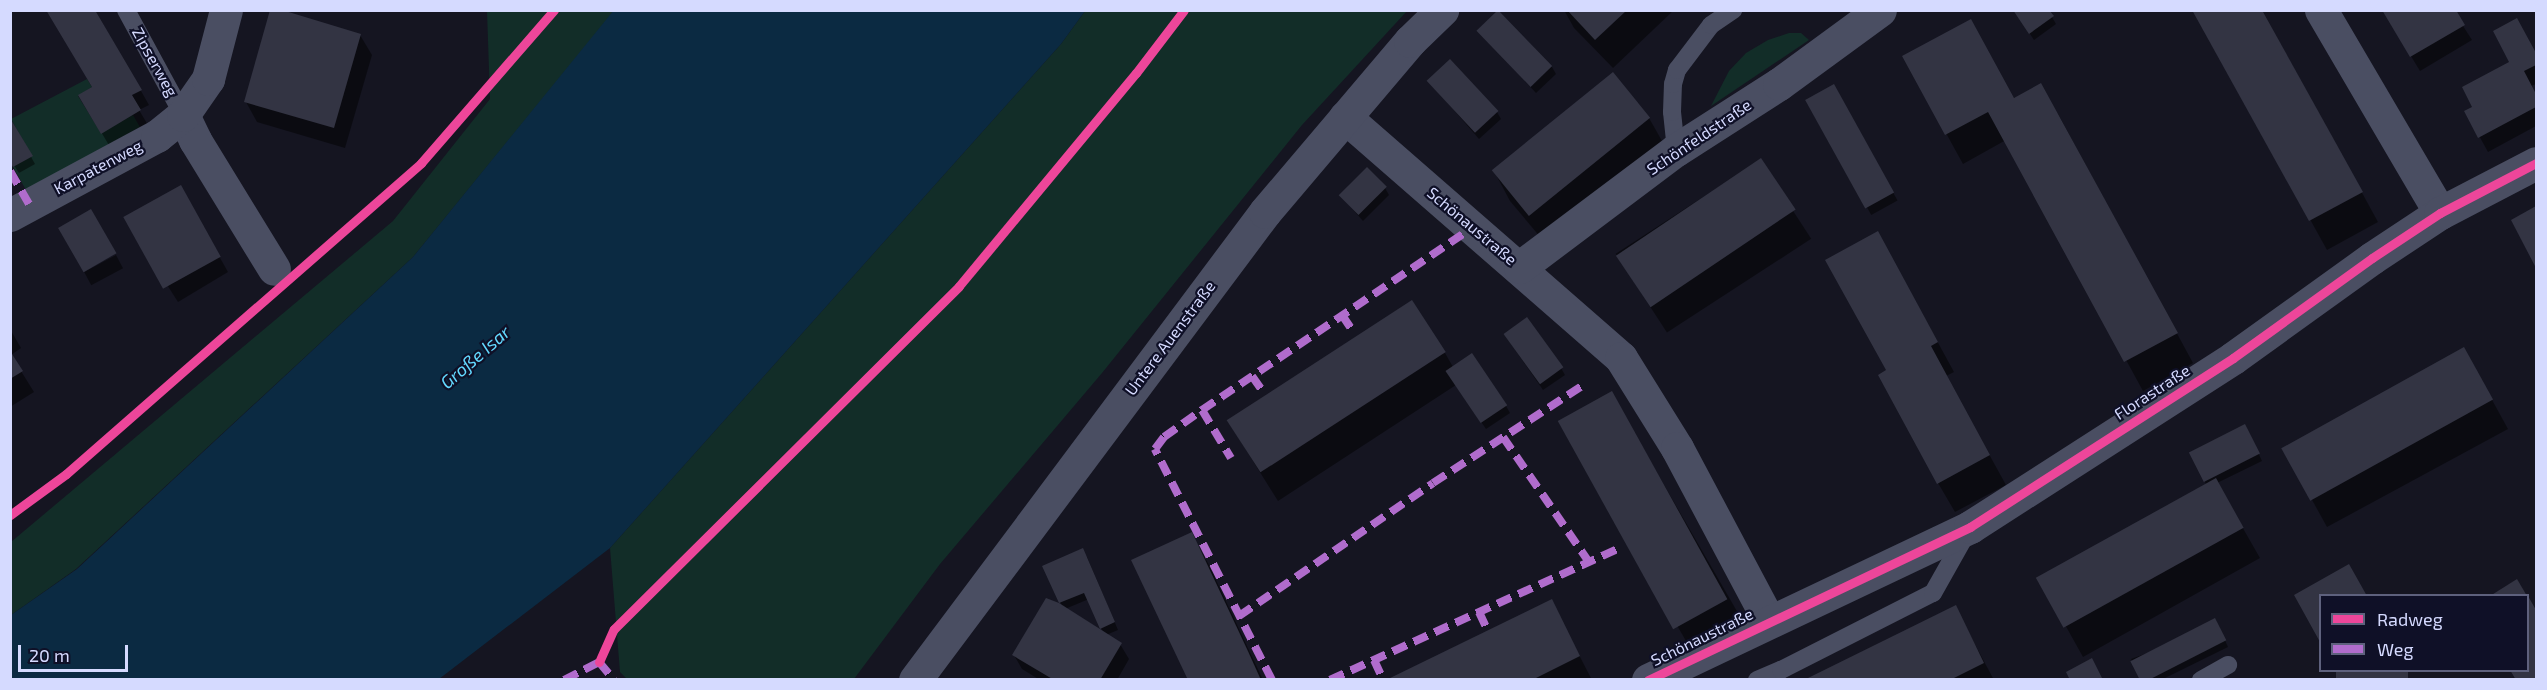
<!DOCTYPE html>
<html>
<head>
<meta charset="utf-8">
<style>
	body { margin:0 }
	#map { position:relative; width:2547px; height:690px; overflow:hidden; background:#151521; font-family:"Exo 2",sans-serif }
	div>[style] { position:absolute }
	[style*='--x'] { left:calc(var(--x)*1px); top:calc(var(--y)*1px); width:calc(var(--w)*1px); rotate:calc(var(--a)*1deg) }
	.green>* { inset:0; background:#122d28 }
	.water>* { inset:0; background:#0b2a42 }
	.shadow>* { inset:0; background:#0007; transform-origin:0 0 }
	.building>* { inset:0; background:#333443; transform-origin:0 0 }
	.service>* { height:18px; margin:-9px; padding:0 9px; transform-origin:9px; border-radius:9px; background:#4a4e62 }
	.minor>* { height:33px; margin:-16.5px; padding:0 16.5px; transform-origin:16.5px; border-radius:16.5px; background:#4a4e62 }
	.quiet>* { height:8px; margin-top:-4px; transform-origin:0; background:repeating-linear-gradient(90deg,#b06ccc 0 15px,transparent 0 23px) }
	.cycleway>* { height:9px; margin:-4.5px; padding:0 4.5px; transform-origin:4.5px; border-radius:4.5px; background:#ed469a }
	span { translate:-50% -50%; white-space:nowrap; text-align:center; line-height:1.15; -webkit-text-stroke:4.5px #0f1027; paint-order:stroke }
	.street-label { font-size:16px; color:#d5daff }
	.water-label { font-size:18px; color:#63d9ff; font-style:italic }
	.frame { position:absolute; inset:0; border:12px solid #d5daff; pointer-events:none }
	.legend { position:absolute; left:2319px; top:594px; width:210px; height:78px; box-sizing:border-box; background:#0f1027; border:2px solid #5e617d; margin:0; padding:8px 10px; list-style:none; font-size:18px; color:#d5daff }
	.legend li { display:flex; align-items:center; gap:12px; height:30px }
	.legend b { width:30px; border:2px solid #5e617d }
	.scale { position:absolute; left:18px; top:645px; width:110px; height:27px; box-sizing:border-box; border:3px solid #d5daff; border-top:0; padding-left:8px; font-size:18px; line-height:21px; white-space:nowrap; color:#d5daff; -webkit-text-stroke:4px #0f1027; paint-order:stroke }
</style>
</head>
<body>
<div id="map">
	<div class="green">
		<div style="clip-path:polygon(487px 11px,614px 11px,413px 257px,76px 569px,11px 615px,11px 542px,393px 221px,490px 99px)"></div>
		<div style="clip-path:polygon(1085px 11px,1407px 11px,1302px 125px,1102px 373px,940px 564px,854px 679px,627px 679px,620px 672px,610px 548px,1061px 44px)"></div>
		<div style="clip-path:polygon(1789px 33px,1801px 33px,1809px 40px,1711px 106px,1729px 71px,1746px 53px,1768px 40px)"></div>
		<div style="clip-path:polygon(87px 79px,92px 87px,78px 96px,101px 133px,133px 115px,140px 127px,26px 190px,13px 167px,32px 156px,11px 119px)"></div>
	</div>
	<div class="water">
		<div style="clip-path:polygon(614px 10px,1085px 11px,1061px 44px,610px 548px,439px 679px,11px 679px,11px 615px,77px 569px,413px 257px)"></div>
	</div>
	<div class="shadow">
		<div style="clip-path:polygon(47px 10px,95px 10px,149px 105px,139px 110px,148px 125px,110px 147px,80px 96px,93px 88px)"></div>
		<div style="clip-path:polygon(1564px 10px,1674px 10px,1613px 68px,1574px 28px)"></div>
		<div style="clip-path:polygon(2014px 10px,2048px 10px,2056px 24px,2034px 40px)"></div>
		<div style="clip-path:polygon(2194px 10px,2262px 10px,2378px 222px,2327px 250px)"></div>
		<div style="clip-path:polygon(2383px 10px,2463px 26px,2472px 40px,2420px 71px)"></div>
		<div style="clip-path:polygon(2517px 20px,2536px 56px,2536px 84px,2531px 86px,2536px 96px,2536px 126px,2488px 152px,2466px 112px,2474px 107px,2511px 62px)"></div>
		<div style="clip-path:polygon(1479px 31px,1552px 67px,1556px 74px,1536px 93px)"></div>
		<div style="clip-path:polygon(360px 35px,372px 55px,345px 148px,257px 122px,246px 102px)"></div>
		<div style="clip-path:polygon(1904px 57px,2058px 114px,2193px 363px,2143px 391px,2006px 140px,1963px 164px)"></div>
		<div style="clip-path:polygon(1428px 80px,1497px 112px,1501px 119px,1479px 139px)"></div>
		<div style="left:1834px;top:86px;width:131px;height:30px;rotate:61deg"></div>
		<div style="clip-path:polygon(1649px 118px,1666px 148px,1547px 245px,1510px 201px,1494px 171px)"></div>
		<div style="clip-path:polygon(11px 121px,35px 164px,19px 173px,10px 159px)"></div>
		<div style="left:1760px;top:160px;width:94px;height:172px;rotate:57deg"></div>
		<div style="clip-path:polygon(180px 187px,228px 272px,178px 302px,134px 233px)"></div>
		<div style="clip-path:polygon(1385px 188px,1389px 195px,1363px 221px,1341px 196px)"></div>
		<div style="clip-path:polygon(2536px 208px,2536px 265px,2513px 221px)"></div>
		<div style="left:116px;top:255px;width:15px;height:36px;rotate:62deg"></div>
		<div style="clip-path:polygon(1894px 262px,1954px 372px,1946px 376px,2006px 485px,1955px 512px,1938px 483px,1888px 371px)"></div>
		<div style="clip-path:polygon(10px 329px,21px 348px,11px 355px,34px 392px,10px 407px)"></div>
		<div style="clip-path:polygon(1509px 341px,1561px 368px,1565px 375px,1543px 390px)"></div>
		<div style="clip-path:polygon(1445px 353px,1453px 367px,1506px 406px,1510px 413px,1486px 429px,1456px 385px,1278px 501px,1228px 421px)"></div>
		<div style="clip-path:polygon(2480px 378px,2508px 429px,2327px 527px,2311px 498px)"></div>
		<div style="left:1611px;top:393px;width:271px;height:59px;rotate:60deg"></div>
		<div style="clip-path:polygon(2249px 433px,2262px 461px,2217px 483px,2260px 558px,2083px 657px,2039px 578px,2206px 484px,2204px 480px)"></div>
		<div style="clip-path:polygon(1191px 534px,1208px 563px,1263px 680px,1189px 680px)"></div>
		<div style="clip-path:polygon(evenodd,1087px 557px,1118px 630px,1106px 635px,1120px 644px,1129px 659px,1117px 680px,1040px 680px,1022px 669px,1014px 655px,1062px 606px,1044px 567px,1087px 557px,1089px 599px,1101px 628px,1105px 635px,1065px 609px,1089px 599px)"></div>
		<div style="clip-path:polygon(2296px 595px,2320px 596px,2320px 639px)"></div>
		<div style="clip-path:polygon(2528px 599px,2536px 613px,2536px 680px,2517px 680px,2528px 670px)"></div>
		<div style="clip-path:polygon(1551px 601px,1592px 680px,1390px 680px)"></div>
		<div style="clip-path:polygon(1955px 607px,1994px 680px,1811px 680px)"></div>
		<div style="clip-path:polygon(2219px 627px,2228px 647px,2161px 680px,2141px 680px,2131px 659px)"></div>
	</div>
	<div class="building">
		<div style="clip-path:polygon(46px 10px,95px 10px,142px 90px,132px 95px,141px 110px,101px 134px,78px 95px,92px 87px)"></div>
		<div style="clip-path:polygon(270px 10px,282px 10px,361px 34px,334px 128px,244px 102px)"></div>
		<div style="left:1498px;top:10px;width:78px;height:30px;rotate:46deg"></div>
		<div style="clip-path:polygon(1567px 10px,1627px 10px,1595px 40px)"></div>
		<div style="clip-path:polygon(2013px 10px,2049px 10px,2054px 16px,2029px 34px)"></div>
		<div style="clip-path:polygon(2192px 10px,2262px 10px,2363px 192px,2309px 221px)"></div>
		<div style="clip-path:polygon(2382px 10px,2456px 10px,2465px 25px,2410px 57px)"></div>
		<div style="clip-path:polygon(2517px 18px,2536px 53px,2536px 65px,2524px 71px,2536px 94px,2536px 107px,2478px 138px,2464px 111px,2472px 107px,2462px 87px,2509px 62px,2493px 31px)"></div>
		<div style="clip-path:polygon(1971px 19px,2014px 98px,2041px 83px,2178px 333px,2124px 362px,1988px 112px,1945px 135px,1902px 56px)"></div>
		<div style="left:1450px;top:59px;width:71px;height:32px;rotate:47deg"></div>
		<div style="left:1613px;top:72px;width:59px;height:156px;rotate:51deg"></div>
		<div style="left:1834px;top:84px;width:124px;height:33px;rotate:61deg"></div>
		<div style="clip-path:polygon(10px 118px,33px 156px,13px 167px,10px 162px)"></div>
		<div style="left:1761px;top:158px;width:62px;height:175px;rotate:56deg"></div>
		<div style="left:1367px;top:167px;width:28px;height:40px;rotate:45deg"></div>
		<div style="left:181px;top:185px;width:82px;height:66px;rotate:61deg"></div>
		<div style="clip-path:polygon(2536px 206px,2536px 268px,2511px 220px)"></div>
		<div style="left:91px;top:209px;width:51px;height:38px;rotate:60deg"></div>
		<div style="clip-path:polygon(1878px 231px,1938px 342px,1931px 346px,1990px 455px,1937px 484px,1878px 375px,1886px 370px,1825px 260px)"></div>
		<div style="left:1412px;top:300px;width:62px;height:221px;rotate:57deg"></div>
		<div style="left:1527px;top:317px;width:62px;height:29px;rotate:54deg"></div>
		<div style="left:2464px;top:347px;width:60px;height:209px;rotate:61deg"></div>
		<div style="clip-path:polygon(10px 351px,23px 371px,10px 379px)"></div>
		<div style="left:1472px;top:353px;width:63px;height:32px;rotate:56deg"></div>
		<div style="left:1612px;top:391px;width:238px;height:62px;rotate:61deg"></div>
		<div style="left:2245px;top:424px;width:33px;height:63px;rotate:63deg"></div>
		<div style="left:2216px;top:478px;width:57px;height:206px;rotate:61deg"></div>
		<div style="clip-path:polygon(1192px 532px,1247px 649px,1261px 680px,1188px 680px,1131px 560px)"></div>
		<div style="clip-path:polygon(1083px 548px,1115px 622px,1100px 629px,1084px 593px,1059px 603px,1042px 566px)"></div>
		<div style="clip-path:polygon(2349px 564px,2367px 596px,2320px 596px,2320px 642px,2294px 595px)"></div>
		<div style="clip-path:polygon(2517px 579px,2527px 596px,2490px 596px)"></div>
		<div style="clip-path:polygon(2528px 596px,2536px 610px,2536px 680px,2516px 680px,2510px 670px,2528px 670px)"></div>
		<div style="clip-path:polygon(1046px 598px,1059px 603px,1122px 643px,1100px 680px,1054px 680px,1012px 655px)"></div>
		<div style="clip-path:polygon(1552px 599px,1580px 656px,1532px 680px,1386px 680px)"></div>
		<div style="clip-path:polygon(1956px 605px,1984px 663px,1950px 680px,1809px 680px,1808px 678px)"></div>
		<div style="left:2215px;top:618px;width:25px;height:95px;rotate:63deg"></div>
		<div style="clip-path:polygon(2092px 658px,2103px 680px,2070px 680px,2066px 672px)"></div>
		<div style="left:2336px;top:670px;width:72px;height:11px"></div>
	</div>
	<div class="service">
		<div style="--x:126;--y:10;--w:119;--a:61.5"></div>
		<div style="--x:1676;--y:150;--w:38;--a:-96"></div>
		<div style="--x:1672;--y:112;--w:28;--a:-88"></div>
		<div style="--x:1673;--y:84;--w:15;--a:-74"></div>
		<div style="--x:1677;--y:70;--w:56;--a:-52.9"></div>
		<div style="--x:1711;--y:25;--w:27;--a:-34"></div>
		<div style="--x:1757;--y:680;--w:26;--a:-23"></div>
		<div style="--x:1781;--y:670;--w:170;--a:-26.9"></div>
		<div style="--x:1933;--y:593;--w:71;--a:-60.6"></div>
		<div style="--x:2201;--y:680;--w:31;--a:-29"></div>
	</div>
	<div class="minor">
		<div style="--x:2321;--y:10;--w:235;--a:59.6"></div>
		<div style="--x:183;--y:115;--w:28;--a:64"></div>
		<div style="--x:195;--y:140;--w:151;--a:58.5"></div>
		<div style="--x:1345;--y:117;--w:366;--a:41.1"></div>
		<div style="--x:1621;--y:358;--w:106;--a:58.1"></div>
		<div style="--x:1677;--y:448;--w:196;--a:62"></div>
		<div style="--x:10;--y:215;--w:167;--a:-28.3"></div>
		<div style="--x:157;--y:136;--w:33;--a:-39"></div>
		<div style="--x:183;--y:115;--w:44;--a:-55.2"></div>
		<div style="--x:208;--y:79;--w:71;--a:-75.4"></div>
		<div style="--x:1520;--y:267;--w:195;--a:-36.9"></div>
		<div style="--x:1676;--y:150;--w:122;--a:-32.7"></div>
		<div style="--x:1779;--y:84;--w:125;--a:-36.2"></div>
		<div style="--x:915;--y:680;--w:584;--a:-53.21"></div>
		<div style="--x:1265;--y:212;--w:224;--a:-49.7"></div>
		<div style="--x:1410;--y:41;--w:45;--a:-44.1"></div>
		<div style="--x:1648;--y:680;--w:357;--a:-25.4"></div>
		<div style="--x:1970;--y:527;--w:313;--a:-32.7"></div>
		<div style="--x:2233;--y:358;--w:171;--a:-35.7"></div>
		<div style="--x:2372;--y:258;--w:82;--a:-33.5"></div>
		<div style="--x:2440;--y:213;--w:108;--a:-27.5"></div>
	</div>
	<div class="quiet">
		<div style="--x:10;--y:171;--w:38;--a:60"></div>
		<div style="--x:1342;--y:315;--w:22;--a:56"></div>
		<div style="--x:1252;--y:376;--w:19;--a:55"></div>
		<div style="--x:1202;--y:410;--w:56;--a:58.9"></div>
		<div style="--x:1503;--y:437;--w:152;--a:55.5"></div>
		<div style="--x:1479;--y:612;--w:17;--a:65"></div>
		<div style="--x:1239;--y:616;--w:235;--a:-34.4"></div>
		<div style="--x:1433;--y:483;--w:178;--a:-33.1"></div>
		<div style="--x:1374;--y:660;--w:19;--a:65"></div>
		<div style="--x:599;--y:662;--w:23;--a:50"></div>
		<div style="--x:564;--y:680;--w:39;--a:-27"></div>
		<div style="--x:1272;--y:680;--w:259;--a:-116.9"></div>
		<div style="--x:1155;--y:449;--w:15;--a:-53"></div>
		<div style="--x:1164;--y:437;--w:47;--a:-35.4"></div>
		<div style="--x:1202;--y:410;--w:327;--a:-34"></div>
		<div style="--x:1330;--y:680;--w:315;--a:-24.5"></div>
	</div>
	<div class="cycleway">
		<div style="--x:10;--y:515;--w:69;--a:-36.2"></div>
		<div style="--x:66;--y:474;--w:472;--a:-41.2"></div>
		<div style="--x:421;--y:163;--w:203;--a:-49"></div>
		<div style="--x:599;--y:662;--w:36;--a:-66"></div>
		<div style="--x:614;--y:629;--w:486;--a:-44.8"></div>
		<div style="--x:959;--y:286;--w:277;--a:-50.3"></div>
		<div style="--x:1136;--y:73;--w:79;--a:-52.7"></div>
		<div style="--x:1648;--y:680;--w:357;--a:-25.4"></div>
		<div style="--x:1970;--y:527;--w:313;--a:-32.7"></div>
		<div style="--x:2233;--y:358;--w:171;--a:-35.7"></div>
		<div style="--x:2372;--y:258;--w:82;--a:-33.5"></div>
		<div style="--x:2440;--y:213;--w:108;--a:-27.5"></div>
	</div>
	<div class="street-label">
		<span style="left:155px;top:62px;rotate:61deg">Zipserweg</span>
		<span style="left:1699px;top:137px;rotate:-34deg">Schönfeldstraße</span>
		<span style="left:98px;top:167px;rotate:-28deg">Karpatenweg</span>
		<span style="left:1472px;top:226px;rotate:40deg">Schönaustraße</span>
		<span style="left:1170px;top:338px;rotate:-53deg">Untere Auenstraße</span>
		<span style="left:2152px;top:392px;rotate:-33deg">Florastraße</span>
		<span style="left:1702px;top:637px;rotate:-26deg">Schönaustraße</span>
	</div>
	<div class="water-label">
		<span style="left:475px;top:357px;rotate:-41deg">Große Isar</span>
	</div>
	<div class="frame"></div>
	<ul class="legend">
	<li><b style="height:8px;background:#ed469a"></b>Radweg</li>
	<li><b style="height:8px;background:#b06ccc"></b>Weg</li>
	</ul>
	<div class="scale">20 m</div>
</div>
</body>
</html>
